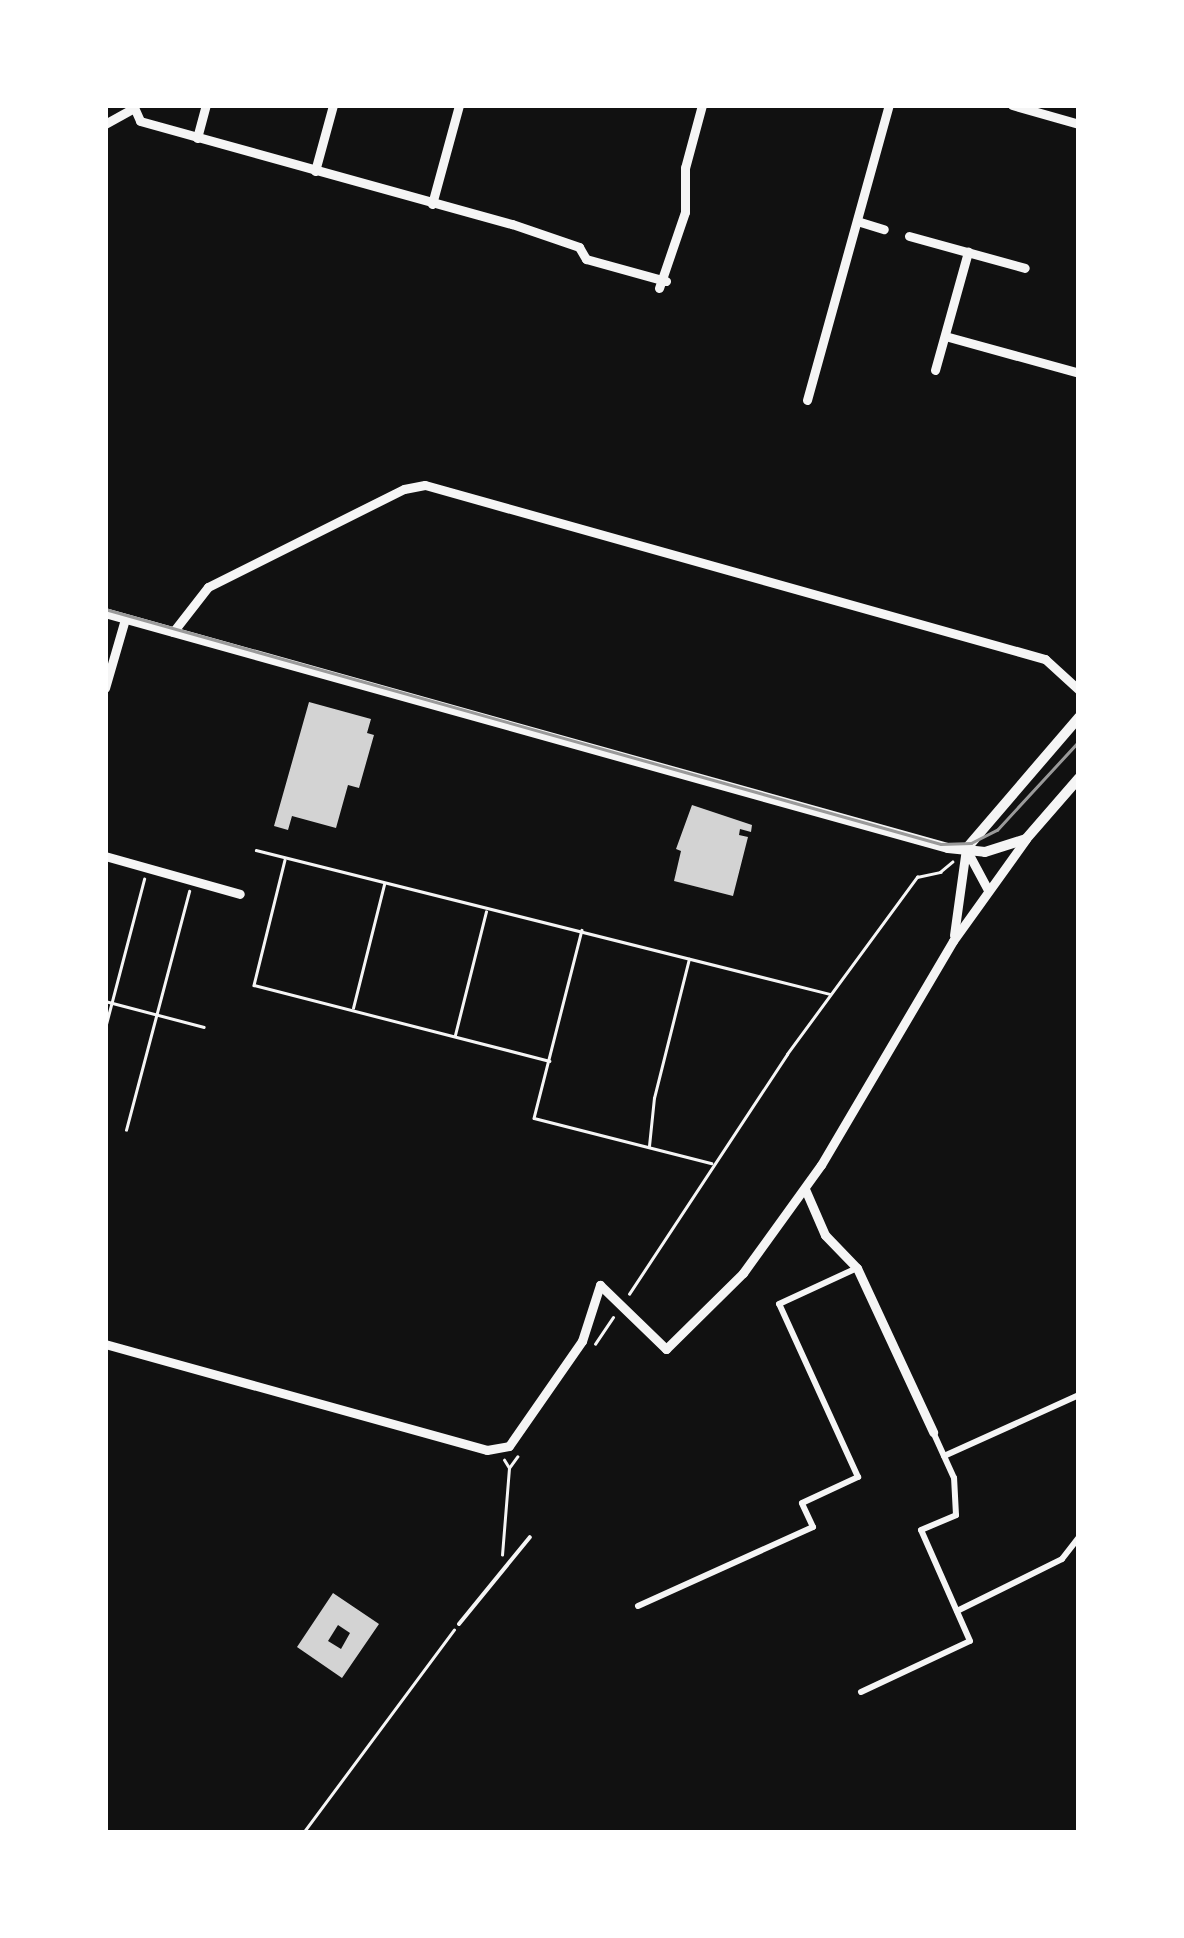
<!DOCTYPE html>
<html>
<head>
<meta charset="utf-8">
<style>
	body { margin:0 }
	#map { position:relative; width:1184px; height:1938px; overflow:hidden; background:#111; font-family:Raleway,sans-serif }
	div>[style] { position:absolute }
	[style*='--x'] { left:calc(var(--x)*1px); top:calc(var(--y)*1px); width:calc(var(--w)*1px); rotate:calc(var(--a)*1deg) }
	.building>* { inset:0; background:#d3d3d3 }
	.path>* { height:2.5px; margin:-1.25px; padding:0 1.25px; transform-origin:1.25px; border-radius:1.25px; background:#f5f5f5 }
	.service>* { height:4px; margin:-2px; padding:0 2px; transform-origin:2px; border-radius:2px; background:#f5f5f5 }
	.pedestrian>* { height:6px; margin:-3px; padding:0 3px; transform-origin:3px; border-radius:3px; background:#f5f5f5 }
	.minor>* { height:9px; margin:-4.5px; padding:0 4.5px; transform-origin:4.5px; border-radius:4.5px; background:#f5f5f5 }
	.tertiary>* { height:10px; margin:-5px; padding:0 5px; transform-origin:5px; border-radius:5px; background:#f5f5f5 }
	.tram>* { height:2.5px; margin:-1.25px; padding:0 1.25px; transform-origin:1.25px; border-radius:1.25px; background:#9a9a9a }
	span { translate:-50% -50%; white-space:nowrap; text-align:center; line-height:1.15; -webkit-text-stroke:9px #fff; paint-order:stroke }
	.frame { position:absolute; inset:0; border:108px solid #fff; pointer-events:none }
</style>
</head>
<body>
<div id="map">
	<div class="building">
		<div style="clip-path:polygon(309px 702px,371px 719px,367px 733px,374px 735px,359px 788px,348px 785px,336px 828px,292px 816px,288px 830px,274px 826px)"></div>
		<div style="clip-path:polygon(692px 805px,752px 825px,751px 832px,740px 829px,739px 835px,748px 837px,733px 896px,674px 881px,681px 851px,676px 849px)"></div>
		<div style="clip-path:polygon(evenodd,333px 1593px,379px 1624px,342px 1678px,297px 1647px,333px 1593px,338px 1625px,350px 1633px,341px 1649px,328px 1641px,338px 1625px)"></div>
	</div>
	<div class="path">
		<div style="--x:256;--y:850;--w:592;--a:14.08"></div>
		<div style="--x:285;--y:860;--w:129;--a:103.9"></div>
		<div style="--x:254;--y:985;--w:305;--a:14.4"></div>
		<div style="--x:582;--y:930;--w:194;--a:104.3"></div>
		<div style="--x:534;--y:1118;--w:183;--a:14.3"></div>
		<div style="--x:105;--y:1001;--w:102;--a:14.7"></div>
		<div style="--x:353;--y:1008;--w:127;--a:-75.9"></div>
		<div style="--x:105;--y:1028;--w:154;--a:-75.3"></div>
		<div style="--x:455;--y:1035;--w:127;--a:-75.9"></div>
		<div style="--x:126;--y:1130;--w:247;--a:-75.2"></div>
		<div style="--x:649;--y:1146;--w:48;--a:-84.1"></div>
		<div style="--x:654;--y:1098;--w:143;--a:-75.9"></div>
		<div style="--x:629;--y:1294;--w:287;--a:-56.6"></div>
		<div style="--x:787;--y:1054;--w:220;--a:-53.7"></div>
		<div style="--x:917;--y:877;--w:24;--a:-12"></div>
		<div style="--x:940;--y:872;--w:16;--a:-40"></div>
		<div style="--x:595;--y:1344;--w:32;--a:-56"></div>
		<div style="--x:509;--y:1468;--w:14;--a:-54"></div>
		<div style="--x:502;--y:1555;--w:87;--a:-85.4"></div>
		<div style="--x:509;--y:1468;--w:9;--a:-122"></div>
		<div style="--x:303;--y:1833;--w:253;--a:-53.4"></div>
	</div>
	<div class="service">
		<div style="--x:459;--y:1624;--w:112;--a:-50.8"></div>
	</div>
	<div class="pedestrian">
		<div style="--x:944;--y:1456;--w:148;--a:-24.3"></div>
		<div style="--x:638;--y:1606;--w:192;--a:-24.3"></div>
		<div style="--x:813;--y:1527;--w:26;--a:-115"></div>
		<div style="--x:802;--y:1503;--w:62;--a:-24.9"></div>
		<div style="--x:858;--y:1477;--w:190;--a:-114.5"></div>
		<div style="--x:779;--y:1304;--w:86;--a:-24.8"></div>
		<div style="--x:957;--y:1611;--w:117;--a:-26.3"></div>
		<div style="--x:1062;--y:1559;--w:28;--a:-52"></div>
		<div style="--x:861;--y:1692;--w:120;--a:-25.1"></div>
		<div style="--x:970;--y:1641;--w:121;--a:-113.8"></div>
		<div style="--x:921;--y:1530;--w:38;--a:-23"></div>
		<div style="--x:956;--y:1515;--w:37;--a:-93"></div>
		<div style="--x:954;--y:1478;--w:51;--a:-114.5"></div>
	</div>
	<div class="minor">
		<div style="--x:133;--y:105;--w:17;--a:66"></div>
		<div style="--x:140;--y:121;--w:386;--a:15.5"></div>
		<div style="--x:512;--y:224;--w:71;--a:18.9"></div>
		<div style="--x:579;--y:247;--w:14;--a:60"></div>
		<div style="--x:586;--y:259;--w:83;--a:15.4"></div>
		<div style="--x:1012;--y:105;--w:70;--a:15.8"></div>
		<div style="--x:105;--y:124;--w:33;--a:-29"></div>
		<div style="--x:197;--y:138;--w:34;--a:-75"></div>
		<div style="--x:315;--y:171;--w:68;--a:-74.7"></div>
		<div style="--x:432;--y:204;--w:103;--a:-74.7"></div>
		<div style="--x:857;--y:221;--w:28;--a:17"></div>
		<div style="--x:909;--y:236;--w:120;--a:15.4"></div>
		<div style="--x:659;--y:288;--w:80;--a:-71.1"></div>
		<div style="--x:685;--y:212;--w:44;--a:-90"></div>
		<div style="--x:685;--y:168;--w:65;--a:-74.9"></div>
		<div style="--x:945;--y:336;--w:139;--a:15.4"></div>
		<div style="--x:935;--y:370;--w:123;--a:-74.4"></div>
		<div style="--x:807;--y:400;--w:306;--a:-74.5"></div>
		<div style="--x:173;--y:632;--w:57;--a:-52.1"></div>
		<div style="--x:208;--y:587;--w:219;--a:-26.6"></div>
		<div style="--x:404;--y:489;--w:21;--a:-11"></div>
		<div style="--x:425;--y:485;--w:644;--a:15.68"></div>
		<div style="--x:1045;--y:659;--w:46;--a:42.4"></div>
		<div style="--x:105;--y:688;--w:72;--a:-73.8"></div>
		<div style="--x:966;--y:849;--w:47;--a:61.8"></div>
		<div style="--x:105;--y:856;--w:140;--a:15.7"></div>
		<div style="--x:954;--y:935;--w:87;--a:-82.1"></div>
		<div style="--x:805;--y:1189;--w:50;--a:66.5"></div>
		<div style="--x:825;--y:1235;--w:46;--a:45.9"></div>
		<div style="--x:857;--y:1268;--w:181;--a:65.1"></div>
		<div style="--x:105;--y:1344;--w:396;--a:15.5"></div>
		<div style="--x:487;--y:1450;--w:22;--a:-10"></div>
		<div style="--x:509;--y:1446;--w:128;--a:-55.2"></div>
		<div style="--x:582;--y:1341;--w:59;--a:-72.2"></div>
		<div style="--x:600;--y:1285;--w:92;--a:44.1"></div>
		<div style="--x:666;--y:1349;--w:108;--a:-44.6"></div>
		<div style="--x:743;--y:1273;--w:133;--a:-54.2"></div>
		<div style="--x:821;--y:1165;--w:260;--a:-59.5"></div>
		<div style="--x:953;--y:941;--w:125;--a:-54.4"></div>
	</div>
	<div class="tertiary">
		<div style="--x:105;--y:613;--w:875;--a:15.58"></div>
		<div style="--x:948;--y:848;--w:37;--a:6"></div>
		<div style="--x:985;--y:852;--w:43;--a:-17.6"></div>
		<div style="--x:1026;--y:839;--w:81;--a:-49"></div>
		<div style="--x:966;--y:849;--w:174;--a:-49.4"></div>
	</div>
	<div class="tram">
		<div style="--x:105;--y:609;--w:868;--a:15.7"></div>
		<div style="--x:941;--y:844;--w:30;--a:-2"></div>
		<div style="--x:971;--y:843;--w:29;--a:-27"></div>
		<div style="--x:997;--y:830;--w:121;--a:-47.3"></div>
	</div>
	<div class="frame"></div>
</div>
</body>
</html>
